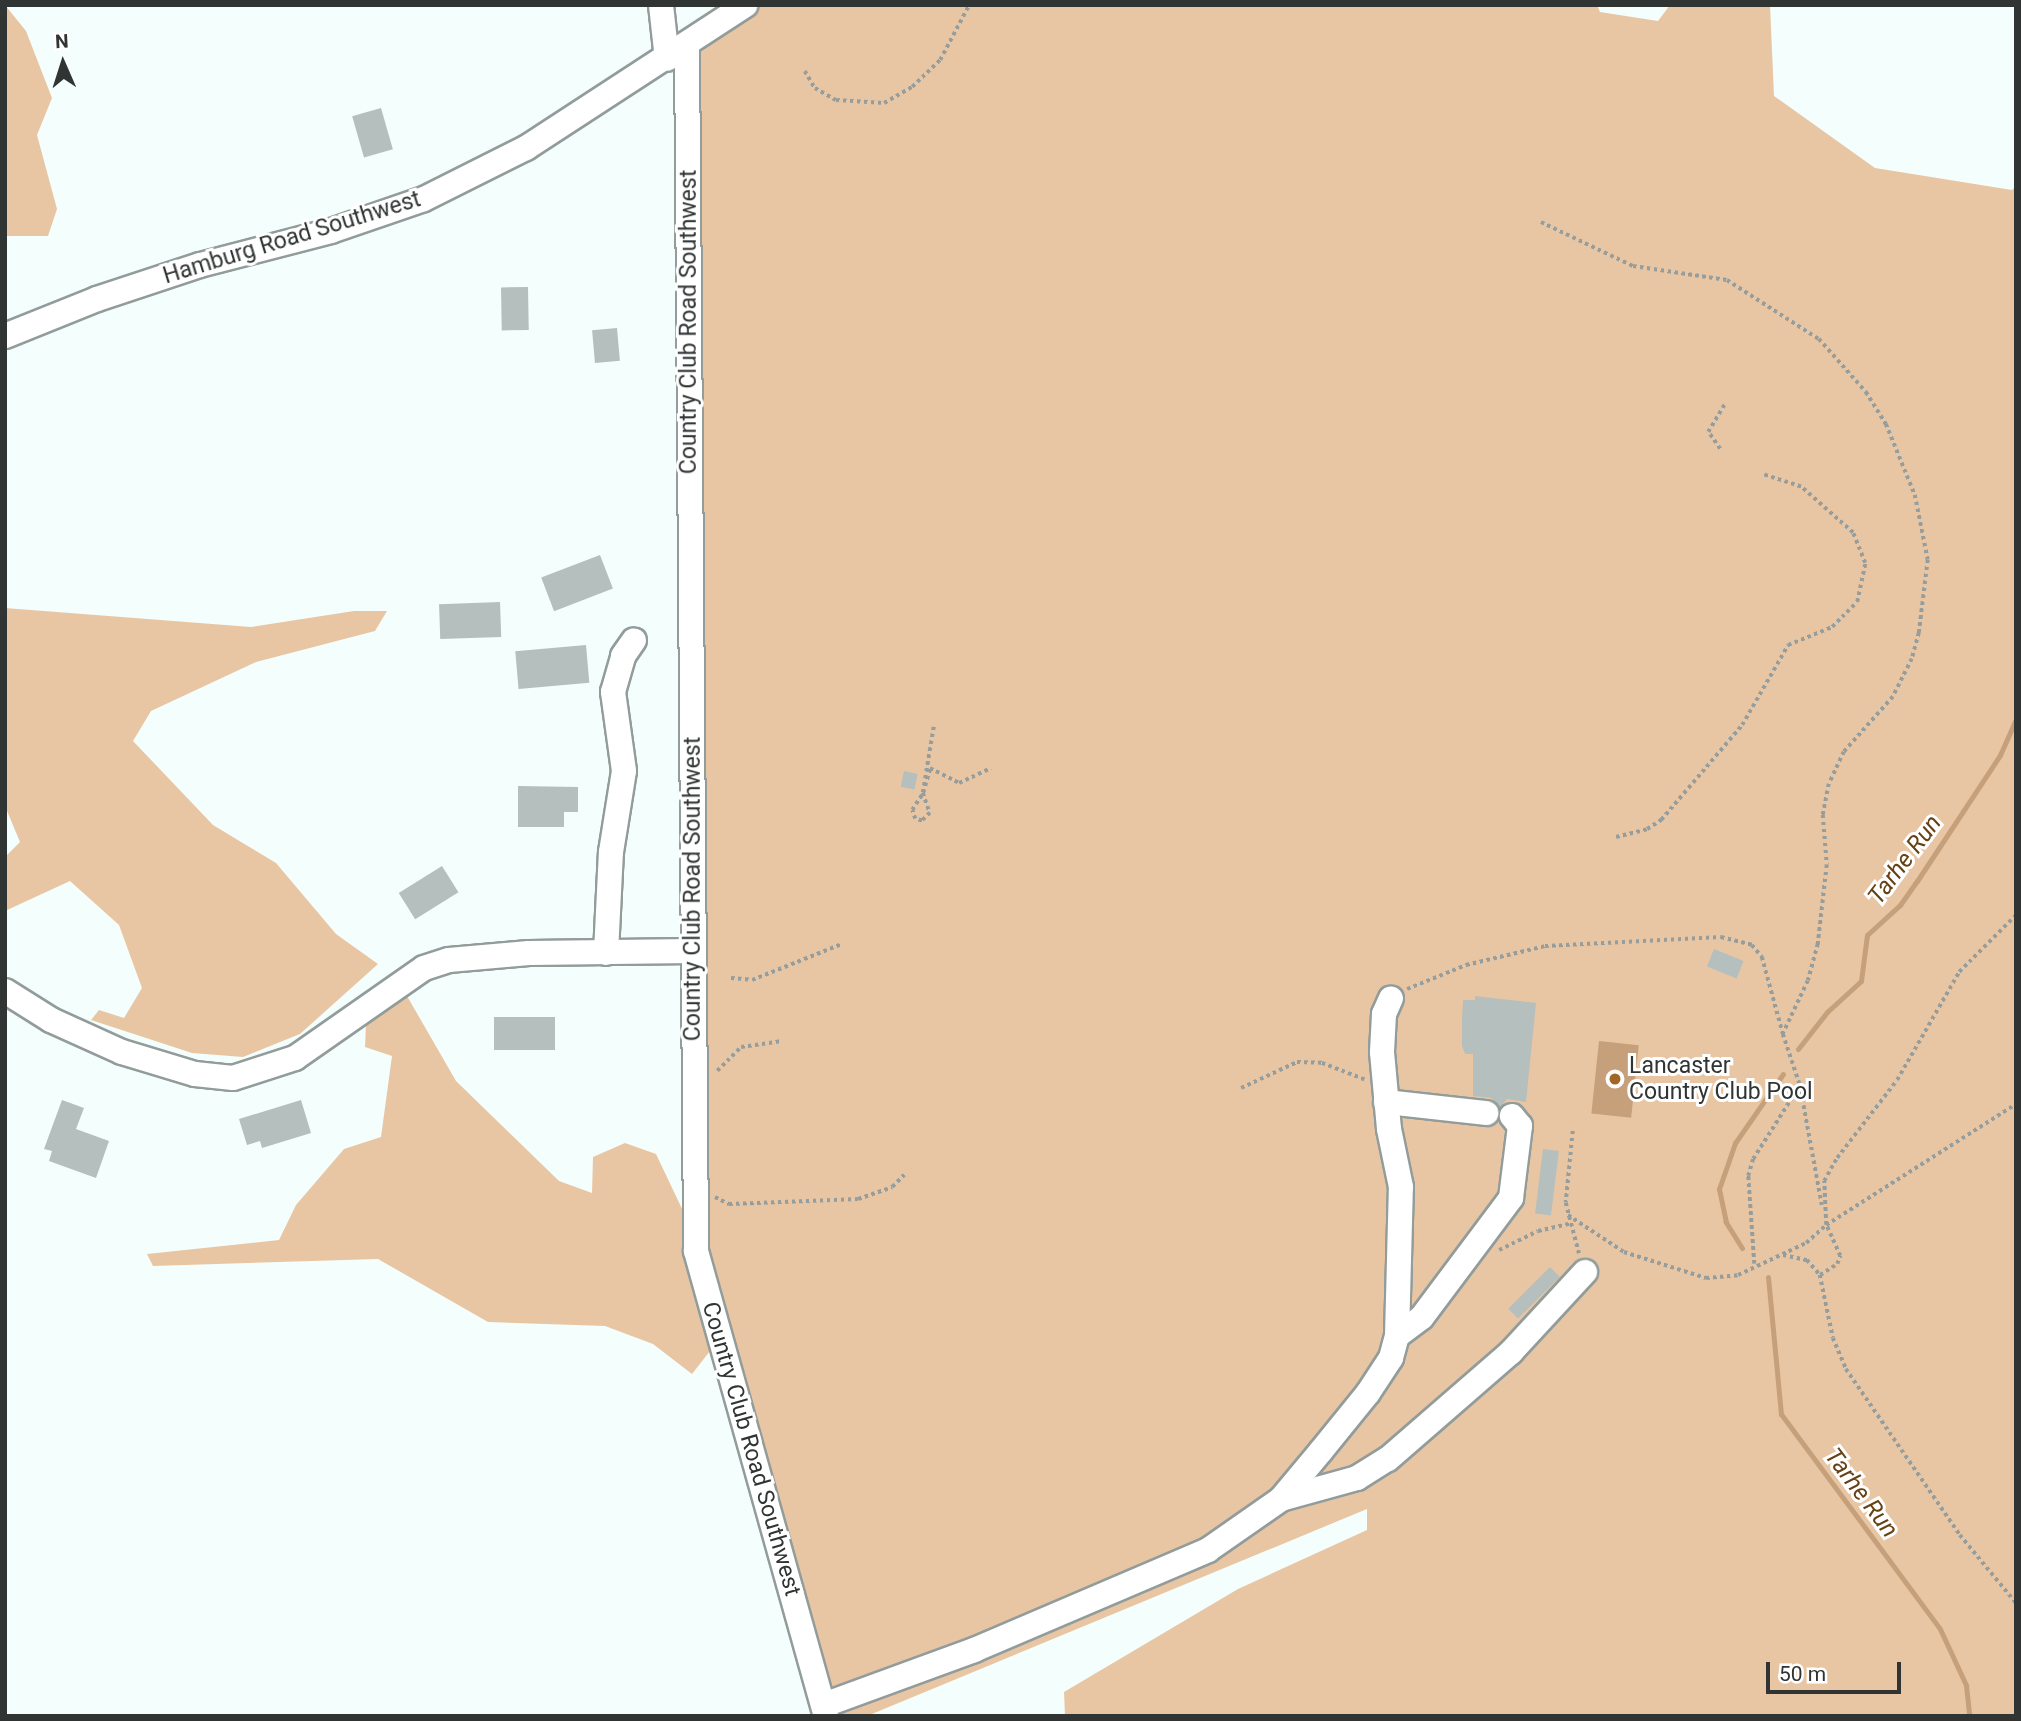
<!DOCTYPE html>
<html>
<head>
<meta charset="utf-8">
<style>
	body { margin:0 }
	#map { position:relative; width:2021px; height:1721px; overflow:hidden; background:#f3fefd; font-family:Roboto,sans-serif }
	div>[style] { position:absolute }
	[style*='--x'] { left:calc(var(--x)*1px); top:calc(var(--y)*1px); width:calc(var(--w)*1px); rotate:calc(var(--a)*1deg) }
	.green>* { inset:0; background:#e9c6a3 }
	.water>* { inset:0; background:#c5a07b; transform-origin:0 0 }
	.stream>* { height:5px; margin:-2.5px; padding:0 2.5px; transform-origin:2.5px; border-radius:2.5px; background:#c5a07b }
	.building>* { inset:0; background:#b4bfbe; transform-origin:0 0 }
	.path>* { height:3.5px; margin-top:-1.75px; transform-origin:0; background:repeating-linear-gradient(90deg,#969e9d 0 3.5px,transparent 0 7px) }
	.roads { filter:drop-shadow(2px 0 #929c9b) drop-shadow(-2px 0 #929c9b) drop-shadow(0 2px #929c9b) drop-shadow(0 -2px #929c9b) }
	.minor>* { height:24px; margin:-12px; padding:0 12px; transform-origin:12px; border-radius:12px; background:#fff }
	.dots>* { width:19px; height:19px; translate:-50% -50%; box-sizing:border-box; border:4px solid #fff; border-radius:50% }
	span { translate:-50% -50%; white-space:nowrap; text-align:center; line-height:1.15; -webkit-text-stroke:6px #fff; paint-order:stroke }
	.street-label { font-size:23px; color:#303534 }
	.poi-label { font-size:23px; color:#303534 }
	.left { translate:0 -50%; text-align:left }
	.water-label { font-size:24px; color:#664114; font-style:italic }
	.frame { position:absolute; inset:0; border:7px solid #303534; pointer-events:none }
	.north { position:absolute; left:28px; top:28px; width:70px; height:70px; -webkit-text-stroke:5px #fff; paint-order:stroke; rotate:357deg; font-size:19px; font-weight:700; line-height:28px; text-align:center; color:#303534 }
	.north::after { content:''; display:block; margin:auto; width:24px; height:32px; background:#303534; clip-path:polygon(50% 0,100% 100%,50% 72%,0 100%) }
	.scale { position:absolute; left:1766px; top:1662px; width:135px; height:32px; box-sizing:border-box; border:4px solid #303534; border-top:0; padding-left:9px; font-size:21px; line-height:24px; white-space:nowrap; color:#303534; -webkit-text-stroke:5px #fff; paint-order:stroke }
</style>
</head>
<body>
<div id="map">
	<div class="green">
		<div style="clip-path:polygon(5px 5px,26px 31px,52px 98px,37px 135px,57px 209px,48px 236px,5px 236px)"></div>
		<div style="clip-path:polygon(745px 5px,1597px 5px,1600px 12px,1658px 21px,1670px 5px,1770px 5px,1774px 96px,1875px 168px,2012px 190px,2016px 186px,2016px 1716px,1065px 1716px,1064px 1692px,1238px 1589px,1367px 1530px,1367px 1509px,867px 1716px,826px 1716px,696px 1251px,687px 45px)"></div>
		<div style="clip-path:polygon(5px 608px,251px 627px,354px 611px,387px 611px,375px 631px,256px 662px,151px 711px,133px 741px,213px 825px,276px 863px,336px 934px,378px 964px,300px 1034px,243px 1057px,192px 1053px,91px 1020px,99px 1010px,124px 1018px,142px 988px,119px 925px,70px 881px,5px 911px,5px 857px,20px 842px,5px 806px)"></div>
		<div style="clip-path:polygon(407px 996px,456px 1081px,559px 1181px,592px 1193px,593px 1157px,625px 1143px,656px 1154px,684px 1213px,710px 1351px,692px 1374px,653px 1344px,605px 1326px,488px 1322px,378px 1259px,153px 1266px,147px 1254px,279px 1240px,296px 1205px,344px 1149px,381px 1137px,392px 1056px,365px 1047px,366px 1024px)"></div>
	</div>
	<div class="water">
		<div style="left:1599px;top:1041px;width:40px;height:73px;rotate:6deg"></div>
	</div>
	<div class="stream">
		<div style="--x:1798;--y:1049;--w:47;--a:-51.9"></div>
		<div style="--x:1827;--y:1012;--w:46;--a:-42.4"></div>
		<div style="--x:1861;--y:981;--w:46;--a:-82.6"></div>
		<div style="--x:1867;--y:935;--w:45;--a:-42.3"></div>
		<div style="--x:1900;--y:905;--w:29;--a:-55"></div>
		<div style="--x:1917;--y:881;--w:151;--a:-56.6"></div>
		<div style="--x:2000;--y:755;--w:39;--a:-66"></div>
		<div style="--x:1742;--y:1248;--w:31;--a:-122"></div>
		<div style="--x:1726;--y:1222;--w:34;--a:-102"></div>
		<div style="--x:1719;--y:1189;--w:49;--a:-70.8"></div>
		<div style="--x:1735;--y:1143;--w:84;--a:-55.2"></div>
		<div style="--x:1768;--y:1277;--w:138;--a:84.6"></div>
		<div style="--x:1781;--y:1414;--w:267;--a:53.5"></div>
		<div style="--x:1940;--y:1629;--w:62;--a:65.1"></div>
		<div style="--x:1966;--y:1685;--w:31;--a:84"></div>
	</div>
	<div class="building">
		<div style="left:381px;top:108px;width:43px;height:30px;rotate:74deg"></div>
		<div style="left:528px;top:287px;width:43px;height:27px;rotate:89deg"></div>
		<div style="left:617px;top:328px;width:33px;height:25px;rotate:85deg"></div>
		<div style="left:600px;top:555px;width:36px;height:63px;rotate:69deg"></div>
		<div style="left:500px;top:602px;width:35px;height:61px;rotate:88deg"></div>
		<div style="left:586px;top:645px;width:38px;height:71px;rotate:85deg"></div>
		<div style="left:904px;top:771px;width:14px;height:16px;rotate:12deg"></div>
		<div style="clip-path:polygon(518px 786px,578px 787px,578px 812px,564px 812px,564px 827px,518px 827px)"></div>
		<div style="left:442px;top:866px;width:31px;height:51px;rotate:58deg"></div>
		<div style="left:1714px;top:949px;width:32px;height:19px;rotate:22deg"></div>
		<div style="clip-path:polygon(1475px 996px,1536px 1003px,1526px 1102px,1507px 1099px,1500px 1108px,1492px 1098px,1473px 1096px,1473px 1054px,1465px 1054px,1462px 1046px,1462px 1019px,1463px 1000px,1475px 1000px)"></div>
		<div style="left:494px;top:1017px;width:61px;height:33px"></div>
		<div style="clip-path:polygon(62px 1100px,84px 1108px,76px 1129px,109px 1141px,96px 1178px,49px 1161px,52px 1151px,44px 1149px)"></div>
		<div style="clip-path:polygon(301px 1100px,311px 1133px,262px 1148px,260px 1141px,247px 1145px,239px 1119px)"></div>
		<div style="left:1543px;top:1149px;width:16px;height:65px;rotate:7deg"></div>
		<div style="left:1550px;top:1267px;width:14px;height:59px;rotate:45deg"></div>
	</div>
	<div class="path">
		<div style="--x:805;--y:71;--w:20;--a:60"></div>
		<div style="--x:815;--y:88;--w:24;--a:30"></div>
		<div style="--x:836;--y:100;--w:48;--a:3.6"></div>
		<div style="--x:884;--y:103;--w:32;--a:-30"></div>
		<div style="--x:912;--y:87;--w:39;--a:-44"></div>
		<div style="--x:940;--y:60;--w:62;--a:-62.2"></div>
		<div style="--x:1541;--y:222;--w:102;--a:25.6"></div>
		<div style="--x:1633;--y:266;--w:95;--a:8.5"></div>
		<div style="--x:1727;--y:280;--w:109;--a:32.7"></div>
		<div style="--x:1819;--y:339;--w:71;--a:48.4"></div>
		<div style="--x:1866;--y:392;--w:38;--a:58"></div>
		<div style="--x:1886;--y:424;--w:77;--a:67.8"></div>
		<div style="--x:1915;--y:495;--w:66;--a:78.7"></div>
		<div style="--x:1928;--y:560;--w:74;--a:97"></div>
		<div style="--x:1919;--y:633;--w:27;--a:105"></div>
		<div style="--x:1912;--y:659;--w:42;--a:116.6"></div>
		<div style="--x:1893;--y:697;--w:74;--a:131.7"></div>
		<div style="--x:1844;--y:752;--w:35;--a:115"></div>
		<div style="--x:1829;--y:784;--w:32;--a:101"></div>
		<div style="--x:1823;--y:815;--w:50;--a:85.4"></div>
		<div style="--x:1827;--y:865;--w:80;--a:96.5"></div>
		<div style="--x:1818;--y:944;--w:38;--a:105"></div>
		<div style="--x:1808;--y:981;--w:59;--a:115.3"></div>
		<div style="--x:1783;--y:1034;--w:54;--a:71.6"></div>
		<div style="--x:1800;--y:1085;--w:122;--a:79.6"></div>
		<div style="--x:1720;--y:449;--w:21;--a:-125"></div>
		<div style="--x:1708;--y:432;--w:33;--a:-59"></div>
		<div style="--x:934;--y:727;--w:67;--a:99.5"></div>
		<div style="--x:923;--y:793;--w:21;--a:71"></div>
		<div style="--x:930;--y:813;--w:11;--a:135"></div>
		<div style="--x:922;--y:821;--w:7;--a:-164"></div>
		<div style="--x:915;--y:819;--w:9;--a:-108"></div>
		<div style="--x:912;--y:810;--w:20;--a:-57"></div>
		<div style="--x:923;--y:793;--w:26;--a:-74"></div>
		<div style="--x:930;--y:768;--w:33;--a:27"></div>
		<div style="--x:959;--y:783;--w:35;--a:-25"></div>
		<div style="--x:1616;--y:837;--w:32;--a:-14"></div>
		<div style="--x:1647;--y:829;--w:17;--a:-33"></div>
		<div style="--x:1661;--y:820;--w:125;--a:-49.5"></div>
		<div style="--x:1742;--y:725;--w:92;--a:-60.1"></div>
		<div style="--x:1788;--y:645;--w:48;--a:-22.2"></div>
		<div style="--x:1832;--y:627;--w:35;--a:-45"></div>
		<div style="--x:1857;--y:602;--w:40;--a:-78"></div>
		<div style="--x:1865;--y:563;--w:32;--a:-112"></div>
		<div style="--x:1853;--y:533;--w:69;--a:-138.5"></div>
		<div style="--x:1801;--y:487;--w:40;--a:-162"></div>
		<div style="--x:731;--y:978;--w:21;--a:5"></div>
		<div style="--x:752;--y:980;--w:97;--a:-21.8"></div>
		<div style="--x:1407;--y:989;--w:64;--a:-22.1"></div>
		<div style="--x:1466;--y:965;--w:81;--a:-13.5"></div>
		<div style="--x:1545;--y:946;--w:176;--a:-2.9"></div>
		<div style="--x:1721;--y:937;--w:32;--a:14"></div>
		<div style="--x:1752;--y:945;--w:16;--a:50"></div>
		<div style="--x:1762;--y:957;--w:80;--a:74.7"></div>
		<div style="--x:717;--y:1071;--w:34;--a:-45"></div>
		<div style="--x:741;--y:1047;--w:41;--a:-8.3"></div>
		<div style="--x:1241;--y:1088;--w:62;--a:-24.9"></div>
		<div style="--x:1297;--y:1062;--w:25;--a:2"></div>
		<div style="--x:1322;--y:1063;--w:47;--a:21.1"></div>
		<div style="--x:1573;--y:1131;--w:72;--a:95.6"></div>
		<div style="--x:1566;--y:1203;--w:52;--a:75.4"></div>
		<div style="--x:715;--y:1197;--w:16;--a:27"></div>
		<div style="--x:729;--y:1204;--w:129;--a:-2.2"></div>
		<div style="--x:858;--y:1199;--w:36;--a:-19"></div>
		<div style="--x:892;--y:1187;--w:20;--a:-45"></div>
		<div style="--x:1568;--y:1215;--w:67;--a:33.5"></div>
		<div style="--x:1624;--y:1252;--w:86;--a:17.6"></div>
		<div style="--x:1706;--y:1278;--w:32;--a:-5"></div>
		<div style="--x:1738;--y:1275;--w:75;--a:-25.2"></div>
		<div style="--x:1806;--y:1243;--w:27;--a:-42"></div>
		<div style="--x:1826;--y:1225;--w:44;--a:-92.6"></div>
		<div style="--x:1824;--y:1181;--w:26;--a:-61"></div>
		<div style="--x:1837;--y:1158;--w:98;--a:-52.4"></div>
		<div style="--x:1897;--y:1080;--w:125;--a:-60.1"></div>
		<div style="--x:1959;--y:972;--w:81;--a:-45"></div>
		<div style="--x:1499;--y:1250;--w:43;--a:-26"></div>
		<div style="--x:1538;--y:1231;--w:32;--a:-13"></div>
		<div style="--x:1783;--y:1255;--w:25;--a:12"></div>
		<div style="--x:1807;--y:1260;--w:20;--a:49"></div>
		<div style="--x:1820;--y:1275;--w:64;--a:78.3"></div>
		<div style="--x:1833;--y:1338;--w:34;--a:67"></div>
		<div style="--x:1846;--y:1369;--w:201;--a:55.5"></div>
		<div style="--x:1960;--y:1535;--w:88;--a:50.5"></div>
		<div style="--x:1754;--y:1264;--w:88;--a:-93.9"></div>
		<div style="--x:1748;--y:1176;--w:18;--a:-74"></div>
		<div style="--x:1753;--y:1159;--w:88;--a:-57.6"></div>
		<div style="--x:1820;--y:1275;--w:20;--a:-33"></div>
		<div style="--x:1837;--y:1264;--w:9;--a:-69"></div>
		<div style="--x:1840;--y:1256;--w:34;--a:-114"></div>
		<div style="--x:1826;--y:1225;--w:225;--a:-32.5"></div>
	</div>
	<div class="roads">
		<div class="minor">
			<div style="--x:661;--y:5;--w:54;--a:83.7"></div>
			<div style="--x:687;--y:45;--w:1206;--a:89.57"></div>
			<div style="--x:696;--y:1251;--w:483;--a:74.4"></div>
			<div style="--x:5;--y:336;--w:99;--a:-21.9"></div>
			<div style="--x:97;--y:299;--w:108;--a:-18.3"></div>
			<div style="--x:200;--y:265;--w:135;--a:-14.5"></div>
			<div style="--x:331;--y:231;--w:98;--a:-19"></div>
			<div style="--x:424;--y:199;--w:114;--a:-26.6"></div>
			<div style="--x:526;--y:148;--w:262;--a:-33.1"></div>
			<div style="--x:606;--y:953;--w:101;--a:-87.2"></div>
			<div style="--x:611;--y:852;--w:82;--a:-80.9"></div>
			<div style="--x:624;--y:771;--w:80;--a:-97.9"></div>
			<div style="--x:613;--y:692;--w:37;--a:-74"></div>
			<div style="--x:623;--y:656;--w:19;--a:-55"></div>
			<div style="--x:5;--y:991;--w:54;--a:32.2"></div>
			<div style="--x:51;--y:1020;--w:78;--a:24.3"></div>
			<div style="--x:122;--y:1052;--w:76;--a:16.8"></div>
			<div style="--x:195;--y:1074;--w:38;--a:6"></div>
			<div style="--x:233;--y:1078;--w:65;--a:-17.9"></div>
			<div style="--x:295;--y:1058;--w:157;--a:-34.9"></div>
			<div style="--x:424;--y:968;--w:26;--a:-18"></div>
			<div style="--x:449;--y:960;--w:80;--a:-5"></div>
			<div style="--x:529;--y:953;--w:164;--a:-0.7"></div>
			<div style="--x:1386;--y:1102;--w:101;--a:6.3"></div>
			<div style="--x:1397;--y:1336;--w:31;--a:-37"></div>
			<div style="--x:1422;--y:1317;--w:149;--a:-53.2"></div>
			<div style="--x:1511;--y:1198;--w:73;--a:-82.9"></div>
			<div style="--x:1520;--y:1126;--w:13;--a:-129"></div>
			<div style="--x:1281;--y:1499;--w:79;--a:-15.4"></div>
			<div style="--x:1357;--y:1478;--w:36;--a:-32"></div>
			<div style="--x:1388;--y:1459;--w:163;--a:-41"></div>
			<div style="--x:1511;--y:1352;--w:109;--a:-47.2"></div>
			<div style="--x:824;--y:1705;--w:160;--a:-20.1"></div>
			<div style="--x:974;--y:1650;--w:254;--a:-23.1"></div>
			<div style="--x:1208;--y:1550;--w:89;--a:-34.9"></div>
			<div style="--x:1281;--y:1499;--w:62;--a:-50.2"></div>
			<div style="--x:1321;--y:1451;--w:75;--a:-51"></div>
			<div style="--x:1368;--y:1393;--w:42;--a:-56.7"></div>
			<div style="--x:1391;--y:1358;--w:23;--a:-75"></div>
			<div style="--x:1397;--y:1336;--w:149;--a:-88.5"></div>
			<div style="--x:1401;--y:1187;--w:59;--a:-101.7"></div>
			<div style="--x:1389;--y:1129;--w:77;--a:-95.2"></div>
			<div style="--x:1382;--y:1052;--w:38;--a:-87"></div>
			<div style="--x:1384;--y:1014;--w:17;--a:-66"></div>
		</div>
	</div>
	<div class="dots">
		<div style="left:1615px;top:1079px;background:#a06824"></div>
	</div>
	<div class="street-label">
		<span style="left:292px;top:238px;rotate:-17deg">Hamburg Road Southwest</span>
		<span style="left:689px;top:322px;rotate:-90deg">Country Club Road Southwest</span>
		<span style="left:693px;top:889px;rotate:-90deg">Country Club Road Southwest</span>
		<span style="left:751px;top:1449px;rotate:74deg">Country Club Road Southwest</span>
	</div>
	<div class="poi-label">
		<span class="left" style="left:1629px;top:1079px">Lancaster<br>Country Club Pool</span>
	</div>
	<div class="water-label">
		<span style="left:1905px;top:860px;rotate:-53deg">Tarhe Run</span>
		<span style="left:1861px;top:1493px;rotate:53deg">Tarhe Run</span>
	</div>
	<div class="frame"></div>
	<div class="north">N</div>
	<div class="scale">50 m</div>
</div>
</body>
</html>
